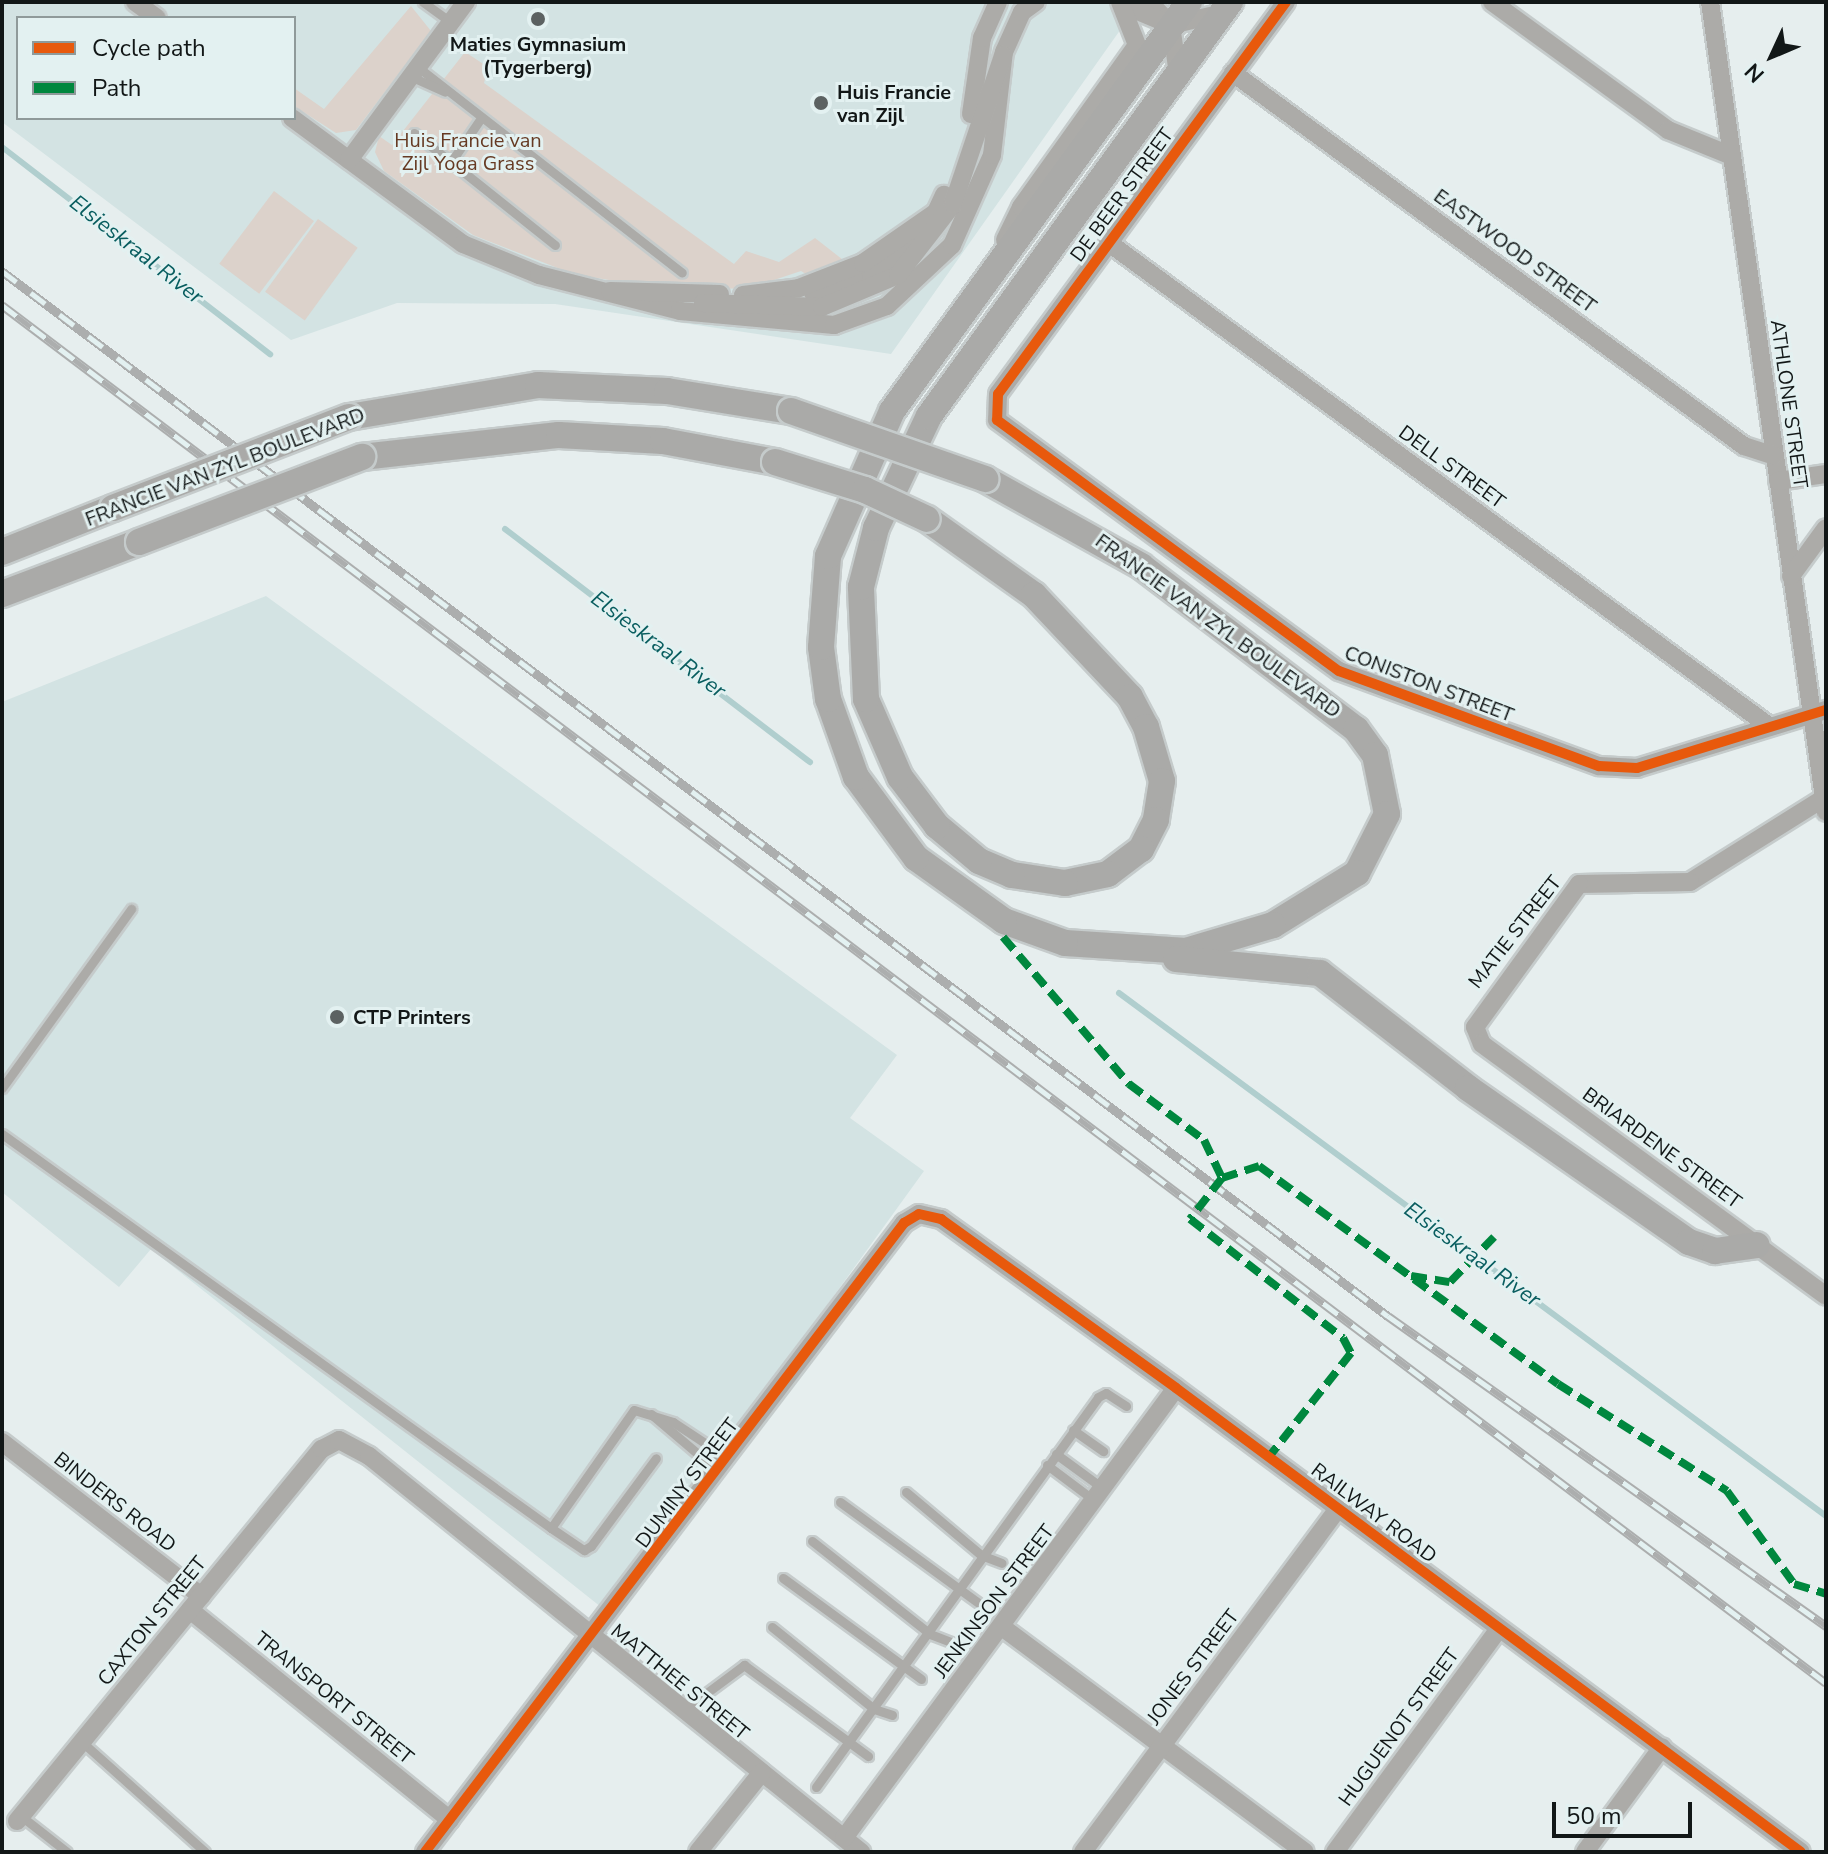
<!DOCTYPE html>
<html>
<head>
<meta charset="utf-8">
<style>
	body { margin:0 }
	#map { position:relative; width:1828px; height:1854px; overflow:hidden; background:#e6eeee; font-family:"Nunito Sans",sans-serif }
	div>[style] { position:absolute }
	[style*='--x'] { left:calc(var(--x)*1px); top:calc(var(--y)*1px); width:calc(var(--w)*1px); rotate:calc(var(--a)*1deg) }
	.built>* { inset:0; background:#d3e3e3 }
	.green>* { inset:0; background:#dcd2cb; transform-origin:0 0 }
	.stream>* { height:6px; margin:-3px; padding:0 3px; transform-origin:3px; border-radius:3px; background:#b0cece }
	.roads { filter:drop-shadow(2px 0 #c5cbcb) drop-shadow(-2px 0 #c5cbcb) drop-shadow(0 2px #c5cbcb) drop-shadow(0 -2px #c5cbcb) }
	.service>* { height:9px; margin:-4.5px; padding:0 4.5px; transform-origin:4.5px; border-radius:4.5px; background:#acaba8 }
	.minor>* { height:18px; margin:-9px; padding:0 9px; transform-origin:9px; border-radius:9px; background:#acaba8 }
	.secondary>* { height:26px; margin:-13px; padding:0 13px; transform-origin:13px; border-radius:13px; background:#aaaaa8 }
	.rail>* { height:9px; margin-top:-4.5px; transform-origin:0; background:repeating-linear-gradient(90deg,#e3f1f1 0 18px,#acaeae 0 36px); box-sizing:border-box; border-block:2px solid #acaeae }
	.bridges { filter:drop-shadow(2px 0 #c5cbcb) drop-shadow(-2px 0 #c5cbcb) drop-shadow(0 2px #c5cbcb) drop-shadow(0 -2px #c5cbcb) }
	.secondary-bridge>* { height:26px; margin:-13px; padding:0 13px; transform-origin:13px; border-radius:13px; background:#aaaaa8 }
	.quiet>* { height:8px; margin-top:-4px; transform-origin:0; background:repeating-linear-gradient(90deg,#00873e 0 16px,transparent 0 24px) }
	.cycleway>* { height:10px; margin:-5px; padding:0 5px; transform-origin:5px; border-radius:5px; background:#e8590c }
	.dots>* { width:22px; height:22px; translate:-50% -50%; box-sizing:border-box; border:4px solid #e3f1f1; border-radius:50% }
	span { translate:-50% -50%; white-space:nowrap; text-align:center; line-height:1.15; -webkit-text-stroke:6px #e3f1f1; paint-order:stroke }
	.poi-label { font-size:20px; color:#121717; font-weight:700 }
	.left { translate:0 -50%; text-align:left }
	.park-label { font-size:20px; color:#663a23 }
	.street-label { font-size:20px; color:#121717 }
	.water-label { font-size:22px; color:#085d5f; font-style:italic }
	.frame { position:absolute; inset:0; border:4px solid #121717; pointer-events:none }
	.legend { position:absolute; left:16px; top:16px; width:280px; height:104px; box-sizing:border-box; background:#e3f1f1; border:2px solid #8f9a9a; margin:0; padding:10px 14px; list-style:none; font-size:24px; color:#121717 }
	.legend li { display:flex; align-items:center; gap:16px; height:40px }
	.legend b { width:40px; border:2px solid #8f9a9a }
	.north { position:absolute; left:1732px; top:16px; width:80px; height:80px; -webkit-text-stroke:6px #e3f1f1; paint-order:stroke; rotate:226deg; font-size:22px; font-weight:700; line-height:32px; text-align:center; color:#121717 }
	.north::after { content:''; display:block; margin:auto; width:28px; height:36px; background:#121717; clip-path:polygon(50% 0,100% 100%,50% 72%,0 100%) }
	.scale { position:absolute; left:1552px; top:1802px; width:140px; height:36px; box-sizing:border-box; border:4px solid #121717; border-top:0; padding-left:10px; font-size:24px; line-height:28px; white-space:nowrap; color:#121717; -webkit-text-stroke:6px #e3f1f1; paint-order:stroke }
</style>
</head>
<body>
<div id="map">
	<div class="built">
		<div style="clip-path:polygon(evenodd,2px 2px,1140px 2px,891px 354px,555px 304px,397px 303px,291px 340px,2px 122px,2px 2px,18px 18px,294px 18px,294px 118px,18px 118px,18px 18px)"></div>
		<div style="clip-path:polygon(266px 596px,897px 1055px,850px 1118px,924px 1171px,606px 1611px,151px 1249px,119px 1287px,2px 1192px,2px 702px)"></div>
	</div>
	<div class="green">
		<div style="clip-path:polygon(411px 6px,431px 31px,356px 130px,336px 133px,294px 106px,294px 88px,324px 109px)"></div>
		<div style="clip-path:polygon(465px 52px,488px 67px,484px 83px,734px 264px,746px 251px,779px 262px,815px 238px,847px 263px,812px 278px,801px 271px,747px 289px,645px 286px,573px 274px,473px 235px,384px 171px,375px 152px,379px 136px,392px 145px)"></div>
		<div style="left:274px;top:191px;width:50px;height:91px;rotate:37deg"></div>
		<div style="left:318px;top:219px;width:49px;height:90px;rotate:36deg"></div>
	</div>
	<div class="stream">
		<div style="--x:2;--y:147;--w:339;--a:37.7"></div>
		<div style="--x:505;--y:529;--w:384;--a:37.4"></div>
		<div style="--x:1119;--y:993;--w:879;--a:36.49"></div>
	</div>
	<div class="roads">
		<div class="service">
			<div style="--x:423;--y:2;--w:34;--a:36"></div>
			<div style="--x:419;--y:68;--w:333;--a:37.9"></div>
			<div style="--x:412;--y:77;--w:36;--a:24"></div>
			<div style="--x:481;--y:118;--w:53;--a:124.3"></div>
			<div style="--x:451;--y:162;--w:133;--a:38.6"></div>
			<div style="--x:414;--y:133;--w:47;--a:38.1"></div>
			<div style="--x:2;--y:1088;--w:221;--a:-54.2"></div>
			<div style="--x:2;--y:1134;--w:676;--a:35.67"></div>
			<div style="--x:551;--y:1528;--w:144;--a:-54.9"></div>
			<div style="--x:634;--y:1410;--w:41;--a:17.1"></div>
			<div style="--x:673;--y:1422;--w:64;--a:33.4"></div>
			<div style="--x:651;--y:1414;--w:88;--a:40.4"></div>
			<div style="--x:1073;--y:1430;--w:37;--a:35"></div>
			<div style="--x:1056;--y:1454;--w:59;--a:36.1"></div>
			<div style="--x:1047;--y:1465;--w:60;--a:36.9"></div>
			<div style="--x:906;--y:1492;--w:98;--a:40"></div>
			<div style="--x:981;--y:1555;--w:22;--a:21"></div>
			<div style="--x:840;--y:1502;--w:170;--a:36.1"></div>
			<div style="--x:551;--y:1528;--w:40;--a:34"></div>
			<div style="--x:584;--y:1550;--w:8;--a:-30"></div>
			<div style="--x:591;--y:1546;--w:109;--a:-53.5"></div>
			<div style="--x:812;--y:1541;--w:150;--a:38.2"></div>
			<div style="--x:930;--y:1634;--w:22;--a:21"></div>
			<div style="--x:783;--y:1578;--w:171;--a:36.2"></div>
			<div style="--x:772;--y:1627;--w:131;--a:38.8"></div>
			<div style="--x:874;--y:1709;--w:19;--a:18"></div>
			<div style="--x:685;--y:1709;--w:74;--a:-36.7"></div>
			<div style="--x:744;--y:1665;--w:154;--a:36.3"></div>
			<div style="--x:82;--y:1742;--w:165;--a:41.8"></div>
			<div style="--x:816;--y:1787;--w:481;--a:-54.1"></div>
			<div style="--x:1098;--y:1397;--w:9;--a:-27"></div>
			<div style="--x:1106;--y:1393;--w:24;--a:33"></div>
			<div style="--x:21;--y:1816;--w:58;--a:38"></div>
		</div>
		<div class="minor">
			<div style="--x:135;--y:2;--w:27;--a:36"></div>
			<div style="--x:1149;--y:2;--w:32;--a:46"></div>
			<div style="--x:1171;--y:25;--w:49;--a:81.9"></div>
			<div style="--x:1286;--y:2;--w:486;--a:126.3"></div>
			<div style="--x:998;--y:394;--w:26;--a:92"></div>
			<div style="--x:997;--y:420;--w:424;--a:36.3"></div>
			<div style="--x:1339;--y:671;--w:277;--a:20.1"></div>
			<div style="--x:1599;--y:766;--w:38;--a:3"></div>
			<div style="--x:1637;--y:768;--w:198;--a:-17.1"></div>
			<div style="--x:1492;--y:2;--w:218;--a:36"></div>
			<div style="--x:1668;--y:130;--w:69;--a:22.1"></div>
			<div style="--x:1710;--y:2;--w:818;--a:81.85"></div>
			<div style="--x:1128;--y:7;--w:47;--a:22.7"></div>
			<div style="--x:1171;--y:25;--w:49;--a:-12.9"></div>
			<div style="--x:1233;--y:73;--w:633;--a:36.13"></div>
			<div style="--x:1744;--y:446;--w:32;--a:18"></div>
			<div style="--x:971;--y:114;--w:77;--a:-81.8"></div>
			<div style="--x:982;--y:38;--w:39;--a:-66"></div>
			<div style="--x:292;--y:118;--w:212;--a:36.4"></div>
			<div style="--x:463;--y:244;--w:82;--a:22.2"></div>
			<div style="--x:539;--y:275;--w:146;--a:14.3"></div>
			<div style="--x:680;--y:311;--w:155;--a:5.2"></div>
			<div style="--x:834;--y:325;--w:56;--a:-19.7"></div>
			<div style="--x:887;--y:306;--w:89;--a:-43.2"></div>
			<div style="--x:952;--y:245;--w:98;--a:-66"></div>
			<div style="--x:992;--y:155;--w:104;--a:-83.4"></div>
			<div style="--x:1004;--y:52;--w:44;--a:-65.8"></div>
			<div style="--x:1022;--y:12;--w:17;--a:-36"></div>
			<div style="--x:349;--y:160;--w:197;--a:-53.5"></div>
			<div style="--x:1005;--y:240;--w:37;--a:-64"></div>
			<div style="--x:1021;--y:207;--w:199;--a:-54.4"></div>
			<div style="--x:1137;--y:45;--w:46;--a:-111.6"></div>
			<div style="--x:1109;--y:243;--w:818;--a:36.2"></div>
			<div style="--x:610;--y:291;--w:110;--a:1.6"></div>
			<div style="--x:813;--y:293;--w:60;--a:-16.3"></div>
			<div style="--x:871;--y:276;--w:61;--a:-38.4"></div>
			<div style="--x:743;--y:295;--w:56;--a:-7.1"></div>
			<div style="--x:799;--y:288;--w:69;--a:-21.3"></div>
			<div style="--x:863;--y:263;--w:89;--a:-34.9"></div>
			<div style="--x:936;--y:212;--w:19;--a:-65"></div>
			<div style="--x:703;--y:303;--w:119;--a:1.9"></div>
			<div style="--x:822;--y:307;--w:82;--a:-22.8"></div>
			<div style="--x:898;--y:275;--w:90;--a:-52.2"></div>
			<div style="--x:953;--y:204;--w:157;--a:-71.4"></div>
			<div style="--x:1778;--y:481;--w:49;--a:-8.3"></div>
			<div style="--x:1791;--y:576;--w:59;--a:-53.9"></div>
			<div style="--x:1824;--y:798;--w:158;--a:147.9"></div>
			<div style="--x:1690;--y:882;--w:111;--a:179"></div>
			<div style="--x:1579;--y:884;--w:177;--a:126"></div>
			<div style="--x:1475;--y:1027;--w:18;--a:68"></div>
			<div style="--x:1482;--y:1044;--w:426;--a:36.2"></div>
			<div style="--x:2;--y:1442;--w:252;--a:37.7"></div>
			<div style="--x:190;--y:1610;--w:334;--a:38.9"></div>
			<div style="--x:1002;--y:1627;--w:377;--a:36.6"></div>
			<div style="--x:17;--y:1821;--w:481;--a:-50.7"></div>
			<div style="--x:322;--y:1449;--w:19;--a:-28"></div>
			<div style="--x:339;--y:1440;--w:34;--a:28"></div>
			<div style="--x:369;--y:1456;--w:632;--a:38.83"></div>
			<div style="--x:844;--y:1838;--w:559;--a:-53.58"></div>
			<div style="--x:425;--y:1852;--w:791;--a:-52.71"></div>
			<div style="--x:904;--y:1223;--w:17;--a:-31"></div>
			<div style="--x:919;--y:1214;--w:23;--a:13"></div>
			<div style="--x:941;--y:1219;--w:289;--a:35.7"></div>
			<div style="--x:1176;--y:1388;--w:778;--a:36.59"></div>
			<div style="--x:698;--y:1852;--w:102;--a:-51.3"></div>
			<div style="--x:1083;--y:1852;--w:427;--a:-53.4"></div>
			<div style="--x:1335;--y:1852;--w:277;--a:-53.7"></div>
			<div style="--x:1585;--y:1852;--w:130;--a:-53.7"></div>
		</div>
		<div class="secondary">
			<div style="--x:349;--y:417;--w:192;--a:-9.6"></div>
			<div style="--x:538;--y:385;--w:129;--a:2.7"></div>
			<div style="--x:667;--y:391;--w:126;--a:9.2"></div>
			<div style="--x:362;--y:457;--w:198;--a:-6.4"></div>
			<div style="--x:559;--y:435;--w:104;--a:3.3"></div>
			<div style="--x:663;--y:441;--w:114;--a:10.6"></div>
			<div style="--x:985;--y:479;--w:179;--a:29.1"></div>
			<div style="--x:1141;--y:566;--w:270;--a:37.2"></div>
			<div style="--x:1356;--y:729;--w:32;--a:54"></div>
			<div style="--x:1375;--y:755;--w:60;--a:78.5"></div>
			<div style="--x:1387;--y:814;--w:66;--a:117"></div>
			<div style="--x:1357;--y:873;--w:99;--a:148.2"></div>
			<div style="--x:1273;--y:925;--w:91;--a:163.4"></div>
			<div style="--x:1186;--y:951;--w:121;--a:-176.2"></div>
			<div style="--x:1065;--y:943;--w:65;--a:-160.2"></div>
			<div style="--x:1004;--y:921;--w:108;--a:-144.4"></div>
			<div style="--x:916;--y:858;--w:101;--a:-126.5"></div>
			<div style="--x:856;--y:777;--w:83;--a:-109.7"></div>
			<div style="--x:828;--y:699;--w:52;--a:-97.7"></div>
			<div style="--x:821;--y:647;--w:91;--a:-85.6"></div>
			<div style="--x:828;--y:556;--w:158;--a:-66.2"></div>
			<div style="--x:892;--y:411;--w:505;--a:-54.01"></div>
			<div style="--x:927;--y:519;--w:131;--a:35.4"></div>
			<div style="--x:1034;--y:595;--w:140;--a:46.7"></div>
			<div style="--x:1130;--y:697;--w:34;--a:62"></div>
			<div style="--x:1146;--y:727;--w:56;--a:73.5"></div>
			<div style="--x:1162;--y:781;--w:39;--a:99"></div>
			<div style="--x:1156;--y:820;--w:33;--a:117"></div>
			<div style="--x:1141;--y:849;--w:41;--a:142.9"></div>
			<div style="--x:1108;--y:874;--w:44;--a:168.2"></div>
			<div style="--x:1065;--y:883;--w:54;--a:-171.4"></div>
			<div style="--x:1012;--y:875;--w:36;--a:-157"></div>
			<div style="--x:979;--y:861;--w:55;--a:-140.2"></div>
			<div style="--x:937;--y:826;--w:61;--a:-127.1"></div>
			<div style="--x:900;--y:777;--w:85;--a:-113.6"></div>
			<div style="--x:866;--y:699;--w:112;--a:-92.6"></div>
			<div style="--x:861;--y:587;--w:61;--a:-75.7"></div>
			<div style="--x:876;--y:528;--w:124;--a:-64.7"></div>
			<div style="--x:929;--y:416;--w:512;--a:-53.98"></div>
			<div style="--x:2;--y:552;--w:119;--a:-21.6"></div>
			<div style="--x:2;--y:594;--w:147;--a:-20.8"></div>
			<div style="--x:1176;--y:959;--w:145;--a:5.6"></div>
			<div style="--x:1320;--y:973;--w:187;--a:37.8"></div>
			<div style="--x:1468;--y:1088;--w:269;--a:34.9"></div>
			<div style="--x:1689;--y:1242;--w:28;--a:19"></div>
			<div style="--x:1715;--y:1251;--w:42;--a:-8.1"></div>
		</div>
	</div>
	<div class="rail">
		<div style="--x:2;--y:271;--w:1736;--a:37.02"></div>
		<div style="--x:1388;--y:1316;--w:537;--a:35.29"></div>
		<div style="--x:2;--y:305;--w:2286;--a:37.07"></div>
	</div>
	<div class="bridges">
		<div class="secondary-bridge">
			<div style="--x:791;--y:411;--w:206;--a:19.3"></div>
			<div style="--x:775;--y:462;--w:94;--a:17.3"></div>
			<div style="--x:865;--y:490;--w:68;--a:25.1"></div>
			<div style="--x:113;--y:508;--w:253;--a:-21.1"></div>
			<div style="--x:139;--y:542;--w:239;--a:-20.9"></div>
		</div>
	</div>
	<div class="quiet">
		<div style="--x:1003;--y:937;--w:194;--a:49.4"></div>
		<div style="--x:1129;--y:1084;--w:94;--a:36.7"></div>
		<div style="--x:1204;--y:1140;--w:42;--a:64.7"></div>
		<div style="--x:1222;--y:1178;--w:52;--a:128"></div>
		<div style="--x:1190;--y:1219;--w:194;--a:37.9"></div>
		<div style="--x:1343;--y:1338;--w:17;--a:62"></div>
		<div style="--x:1351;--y:1353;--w:132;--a:128.3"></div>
		<div style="--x:1222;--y:1178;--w:39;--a:-18"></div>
		<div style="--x:1259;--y:1166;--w:370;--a:36.1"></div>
		<div style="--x:1558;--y:1384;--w:200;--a:32.3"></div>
		<div style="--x:1727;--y:1491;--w:115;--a:54.2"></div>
		<div style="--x:1794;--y:1584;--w:34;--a:17"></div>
		<div style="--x:1411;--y:1276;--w:39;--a:9"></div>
		<div style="--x:1450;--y:1282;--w:63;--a:-45.6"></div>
	</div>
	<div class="cycleway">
		<div style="--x:1286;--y:2;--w:486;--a:126.3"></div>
		<div style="--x:998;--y:394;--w:26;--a:92"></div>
		<div style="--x:997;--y:420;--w:424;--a:36.3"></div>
		<div style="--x:1339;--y:671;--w:277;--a:20.1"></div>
		<div style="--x:1599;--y:766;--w:38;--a:3"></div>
		<div style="--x:1637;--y:768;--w:198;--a:-17.1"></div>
		<div style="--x:425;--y:1852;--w:791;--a:-52.71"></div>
		<div style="--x:904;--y:1223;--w:17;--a:-31"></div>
		<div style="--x:919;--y:1214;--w:23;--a:13"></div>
		<div style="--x:941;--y:1219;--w:289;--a:35.7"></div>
		<div style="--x:1176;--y:1388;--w:778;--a:36.59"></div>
	</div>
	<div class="dots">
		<div style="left:538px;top:19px;background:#5c6262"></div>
		<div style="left:821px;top:103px;background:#5c6262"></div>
		<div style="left:337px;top:1017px;background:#5c6262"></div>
	</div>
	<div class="poi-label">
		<span style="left:538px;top:56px">Maties Gymnasium<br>(Tygerberg)</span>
		<span class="left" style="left:837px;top:104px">Huis Francie<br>van Zijl</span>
		<span class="left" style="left:353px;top:1017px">CTP Printers</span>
	</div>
	<div class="park-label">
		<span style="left:468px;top:152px">Huis Francie van<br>Zijl Yoga Grass</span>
	</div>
	<div class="street-label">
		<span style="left:1122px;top:195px;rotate:-54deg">DE BEER STREET</span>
		<span style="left:1515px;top:251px;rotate:36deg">EASTWOOD STREET</span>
		<span style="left:1789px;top:404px;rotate:82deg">ATHLONE STREET</span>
		<span style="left:225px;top:467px;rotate:-21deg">FRANCIE VAN ZYL BOULEVARD</span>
		<span style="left:1452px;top:467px;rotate:36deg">DELL STREET</span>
		<span style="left:1218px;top:626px;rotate:36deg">FRANCIE VAN ZYL BOULEVARD</span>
		<span style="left:1429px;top:684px;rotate:21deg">CONISTON STREET</span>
		<span style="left:1515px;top:932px;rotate:-52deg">MATIE STREET</span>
		<span style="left:1662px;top:1148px;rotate:36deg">BRIARDENE STREET</span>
		<span style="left:687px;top:1483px;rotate:-53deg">DUMINY STREET</span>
		<span style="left:115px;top:1502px;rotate:38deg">BINDERS ROAD</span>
		<span style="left:1374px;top:1513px;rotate:37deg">RAILWAY ROAD</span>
		<span style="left:994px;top:1601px;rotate:-53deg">JENKINSON STREET</span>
		<span style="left:152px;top:1621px;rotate:-51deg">CAXTON STREET</span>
		<span style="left:1193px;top:1667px;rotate:-53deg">JONES STREET</span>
		<span style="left:680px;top:1682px;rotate:39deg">MATTHEE STREET</span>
		<span style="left:334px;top:1698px;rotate:39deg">TRANSPORT STREET</span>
		<span style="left:1399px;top:1727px;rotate:-54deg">HUGUENOT STREET</span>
	</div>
	<div class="water-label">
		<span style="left:136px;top:250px;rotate:38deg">Elsieskraal River</span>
		<span style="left:658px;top:645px;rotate:37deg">Elsieskraal River</span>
		<span style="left:1472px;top:1255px;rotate:36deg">Elsieskraal River</span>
	</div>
	<div class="frame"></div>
	<ul class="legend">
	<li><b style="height:10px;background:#e8590c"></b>Cycle path</li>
	<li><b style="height:10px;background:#00873e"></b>Path</li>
	</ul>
	<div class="north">N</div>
	<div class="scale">50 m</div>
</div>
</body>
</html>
